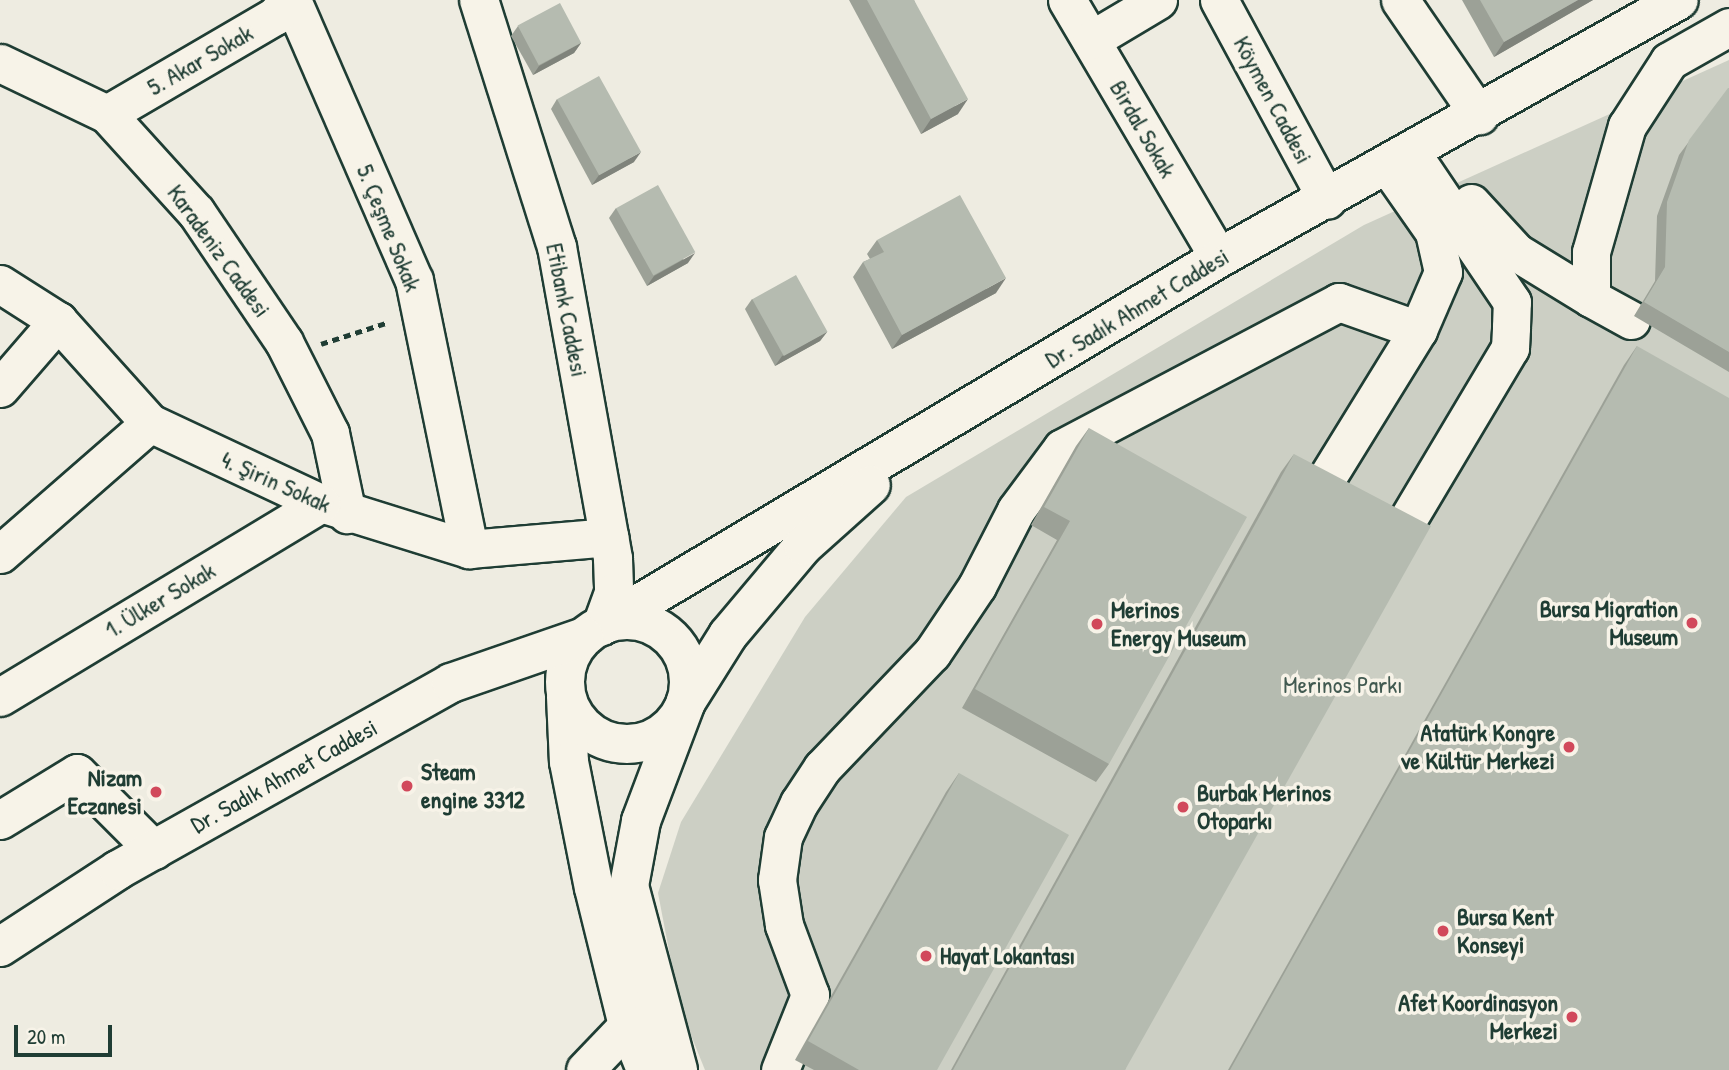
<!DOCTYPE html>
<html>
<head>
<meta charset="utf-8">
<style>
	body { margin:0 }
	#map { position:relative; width:1729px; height:1070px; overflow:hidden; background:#eeece1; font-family:"Patrick Hand",sans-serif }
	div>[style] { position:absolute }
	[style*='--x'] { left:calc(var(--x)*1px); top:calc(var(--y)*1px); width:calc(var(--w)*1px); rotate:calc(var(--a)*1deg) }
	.green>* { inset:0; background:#cccfc4 }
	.path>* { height:4.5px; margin-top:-2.25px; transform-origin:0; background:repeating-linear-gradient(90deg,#1f3d34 0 7px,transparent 0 12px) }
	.roads { filter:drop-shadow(2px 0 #1f3d34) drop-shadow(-2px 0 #1f3d34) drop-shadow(0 2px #1f3d34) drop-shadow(0 -2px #1f3d34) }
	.minor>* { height:37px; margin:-18.5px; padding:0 18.5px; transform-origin:18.5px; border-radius:18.5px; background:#f7f3e8 }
	.major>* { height:38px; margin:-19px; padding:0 19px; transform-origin:19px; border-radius:19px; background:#f7f3e8 }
	.major>.ring { margin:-19px; padding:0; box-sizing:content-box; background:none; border:38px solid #f7f3e8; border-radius:50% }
	.wall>* { inset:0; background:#9ca197 }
	.shaded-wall>* { inset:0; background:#7f837b }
	.building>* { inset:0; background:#b5bbb0; transform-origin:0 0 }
	.dots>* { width:19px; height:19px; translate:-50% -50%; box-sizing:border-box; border:4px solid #f7f3e8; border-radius:50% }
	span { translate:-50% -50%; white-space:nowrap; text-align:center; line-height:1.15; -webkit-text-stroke:7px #f7f3e8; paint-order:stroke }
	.street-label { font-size:24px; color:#1f3d34 }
	.poi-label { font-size:24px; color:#1f3d34; font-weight:700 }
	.right { translate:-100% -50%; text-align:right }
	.left { translate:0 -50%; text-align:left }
	.park-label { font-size:24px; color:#425a51 }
	.scale { position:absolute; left:14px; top:1025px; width:98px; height:32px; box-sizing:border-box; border:4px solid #1f3d34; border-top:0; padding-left:9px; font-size:21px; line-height:24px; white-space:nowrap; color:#1f3d34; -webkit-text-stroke:5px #f7f3e8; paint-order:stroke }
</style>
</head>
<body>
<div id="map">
	<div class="green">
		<div style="clip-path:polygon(1729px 60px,1729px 1070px,705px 1070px,680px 1008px,658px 893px,681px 822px,805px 617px,906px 497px,1364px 225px)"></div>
	</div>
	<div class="path">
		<div style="--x:321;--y:344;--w:71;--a:-17.9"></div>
	</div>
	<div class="roads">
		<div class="minor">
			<div style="--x:292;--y:0;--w:305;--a:66.5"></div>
			<div style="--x:414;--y:280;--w:275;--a:78.4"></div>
			<div style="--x:1067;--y:0;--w:299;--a:59.5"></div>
			<div style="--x:1219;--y:0;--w:227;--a:61.6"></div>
			<div style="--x:1400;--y:0;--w:140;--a:55.5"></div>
			<div style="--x:1091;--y:40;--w:78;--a:-30.8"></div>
			<div style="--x:0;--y:63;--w:119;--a:25.5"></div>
			<div style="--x:107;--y:114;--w:132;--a:47.8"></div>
			<div style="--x:196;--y:212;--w:157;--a:55.9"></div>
			<div style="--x:284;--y:342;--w:102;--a:63.2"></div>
			<div style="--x:330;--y:433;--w:83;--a:78.1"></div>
			<div style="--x:107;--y:114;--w:194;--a:-30.3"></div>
			<div style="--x:275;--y:16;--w:21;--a:-49"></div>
			<div style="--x:1471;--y:203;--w:67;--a:47.4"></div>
			<div style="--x:1516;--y:252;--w:88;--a:31.5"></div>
			<div style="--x:0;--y:284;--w:69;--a:32.5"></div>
			<div style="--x:58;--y:321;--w:137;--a:48"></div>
			<div style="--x:150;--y:423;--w:189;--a:25.1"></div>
			<div style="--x:321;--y:503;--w:155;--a:17.3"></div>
			<div style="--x:469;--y:549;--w:141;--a:-4.9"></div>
			<div style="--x:1631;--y:320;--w:46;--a:-151.2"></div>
			<div style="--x:1591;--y:298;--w:46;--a:-90"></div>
			<div style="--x:1591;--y:252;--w:131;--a:-74.1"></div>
			<div style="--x:1627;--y:126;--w:77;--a:-57.1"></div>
			<div style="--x:1669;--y:61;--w:69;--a:-29.5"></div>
			<div style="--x:0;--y:388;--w:89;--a:-49.1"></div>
			<div style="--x:1318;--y:492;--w:190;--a:-58.3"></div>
			<div style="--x:1418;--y:330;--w:63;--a:-66.7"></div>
			<div style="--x:1443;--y:272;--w:41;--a:-102.7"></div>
			<div style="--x:1434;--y:232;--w:80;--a:-124.9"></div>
			<div style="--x:1399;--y:534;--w:217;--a:-59.2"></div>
			<div style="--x:1510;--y:348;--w:21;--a:-87"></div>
			<div style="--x:1511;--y:327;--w:25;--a:-88"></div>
			<div style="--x:1512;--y:302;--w:181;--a:-124"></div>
			<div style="--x:0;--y:554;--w:199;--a:-41.1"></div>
			<div style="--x:0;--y:697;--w:375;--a:-31.1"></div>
			<div style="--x:0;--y:820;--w:90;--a:-31.4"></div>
			<div style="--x:77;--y:773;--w:109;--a:45"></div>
			<div style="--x:585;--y:1070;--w:62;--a:-46.3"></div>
			<div style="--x:780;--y:1070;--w:81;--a:-68.2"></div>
			<div style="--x:810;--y:995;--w:75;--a:-110.4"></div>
			<div style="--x:784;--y:925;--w:46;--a:-98.8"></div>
			<div style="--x:777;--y:880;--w:43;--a:-82.1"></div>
			<div style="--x:783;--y:837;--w:38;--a:-65"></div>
			<div style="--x:799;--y:803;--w:42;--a:-56.7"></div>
			<div style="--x:822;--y:768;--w:159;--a:-46.3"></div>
			<div style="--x:932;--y:653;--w:81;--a:-56.1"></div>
			<div style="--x:977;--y:586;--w:85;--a:-62.8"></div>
			<div style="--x:1016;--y:510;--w:77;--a:-53.4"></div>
			<div style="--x:1062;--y:448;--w:313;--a:-27.8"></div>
			<div style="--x:1339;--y:302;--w:84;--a:19.5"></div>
		</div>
		<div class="major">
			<div style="--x:479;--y:0;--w:259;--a:72.5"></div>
			<div style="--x:557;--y:247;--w:317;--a:79.8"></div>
			<div style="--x:613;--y:559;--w:34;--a:88"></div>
			<div style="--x:614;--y:593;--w:35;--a:110"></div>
			<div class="ring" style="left:565px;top:620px;width:86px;height:86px"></div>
			<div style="--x:602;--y:626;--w:718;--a:-30.81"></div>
			<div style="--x:1219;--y:258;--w:527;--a:-29.29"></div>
			<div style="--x:566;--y:697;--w:65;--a:87.4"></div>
			<div style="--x:569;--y:762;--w:128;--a:78.8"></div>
			<div style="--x:594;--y:888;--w:141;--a:76.1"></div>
			<div style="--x:628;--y:1025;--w:48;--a:68.2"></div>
			<div style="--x:0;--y:947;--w:141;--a:-33.1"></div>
			<div style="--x:118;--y:870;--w:382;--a:-29.3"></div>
			<div style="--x:451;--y:683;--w:141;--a:-19.1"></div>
			<div style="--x:678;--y:1070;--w:190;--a:-104.9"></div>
			<div style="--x:629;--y:886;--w:66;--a:-79.5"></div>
			<div style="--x:641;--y:821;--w:127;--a:-69.3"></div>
			<div style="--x:686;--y:702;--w:79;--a:-57.9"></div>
			<div style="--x:728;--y:635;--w:116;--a:-49.9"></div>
			<div style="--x:803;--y:546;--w:91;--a:-41.9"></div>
		</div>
	</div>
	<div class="wall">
		<div style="clip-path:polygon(849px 0,914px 0,958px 114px,921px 134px)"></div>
		<div style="clip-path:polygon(1462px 0,1593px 0,1494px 57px)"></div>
		<div style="clip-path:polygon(518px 26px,581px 43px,574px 53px,533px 75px,511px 36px)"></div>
		<div style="clip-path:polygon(1729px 88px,1729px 372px,1634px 316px,1655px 281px,1657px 216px,1679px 155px)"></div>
		<div style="clip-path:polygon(557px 99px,634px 162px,592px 185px,551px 109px)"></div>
		<div style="clip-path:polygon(616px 208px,688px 263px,647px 286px,609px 218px)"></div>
		<div style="clip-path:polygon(877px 240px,996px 293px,892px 349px,853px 277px,863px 262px,870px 259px,867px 254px)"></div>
		<div style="clip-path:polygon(752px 299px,827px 332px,820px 341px,775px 366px,745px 309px)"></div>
		<div style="clip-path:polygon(1637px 346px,1729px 1070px,1228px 1070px,1624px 365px)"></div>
		<div style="clip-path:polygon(1089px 428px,1109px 764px,1096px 782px,962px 708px,1057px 540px,1031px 525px,1076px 446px)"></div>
		<div style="clip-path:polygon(1294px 454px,1125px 1070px,951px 1070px,1281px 472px)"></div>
		<div style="clip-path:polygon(959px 773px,937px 1070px,814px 1070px,795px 1060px,946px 792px)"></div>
	</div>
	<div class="shaded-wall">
		<div style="clip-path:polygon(1578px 0,1593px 0,1494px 57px,1504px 42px)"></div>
		<div style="clip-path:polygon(581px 43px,574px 53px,533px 75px,539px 66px)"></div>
		<div style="clip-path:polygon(968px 99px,958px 114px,921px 134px,931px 119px)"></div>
		<div style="clip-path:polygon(641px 152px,634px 162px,592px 185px,599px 175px)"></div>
		<div style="clip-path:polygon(695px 253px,688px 263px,647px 286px,654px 276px)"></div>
		<div style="clip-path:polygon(1006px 278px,996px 293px,892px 349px,902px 335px)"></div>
		<div style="clip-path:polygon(827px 332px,820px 341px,775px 366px,782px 356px)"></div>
	</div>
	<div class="building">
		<div style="clip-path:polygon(867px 0,914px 0,968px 99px,931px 119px)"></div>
		<div style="clip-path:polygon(1480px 0,1578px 0,1504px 42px)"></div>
		<div style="left:560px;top:3px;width:45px;height:48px;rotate:62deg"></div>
		<div style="left:599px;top:76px;width:87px;height:48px;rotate:61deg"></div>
		<div style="clip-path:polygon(1728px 88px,1729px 88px,1729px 352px,1644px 302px,1665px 267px,1667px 202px,1689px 140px)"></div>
		<div style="left:658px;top:185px;width:77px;height:48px;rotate:61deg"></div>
		<div style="clip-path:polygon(960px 195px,1006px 278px,902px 335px,863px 262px,884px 252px,877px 240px)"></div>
		<div style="left:796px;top:275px;width:65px;height:50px;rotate:61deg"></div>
		<div style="clip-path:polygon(1637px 346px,1729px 398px,1729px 1070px,1230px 1070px)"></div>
		<div style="clip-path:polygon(1089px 428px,1247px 517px,1109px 764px,975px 689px,1070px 521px,1044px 507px)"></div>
		<div style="clip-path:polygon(1294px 454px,1431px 526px,1125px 1070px,953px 1070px)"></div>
		<div style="clip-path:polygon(959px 773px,1069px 835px,937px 1070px,859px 1070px,808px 1041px)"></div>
	</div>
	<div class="dots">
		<div style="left:1692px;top:623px;background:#d1495b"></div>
		<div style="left:1097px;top:624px;background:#d1495b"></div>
		<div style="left:1569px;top:747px;background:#d1495b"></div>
		<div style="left:407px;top:786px;background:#d1495b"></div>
		<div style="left:156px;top:792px;background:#d1495b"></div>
		<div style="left:1183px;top:807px;background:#d1495b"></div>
		<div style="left:1443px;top:931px;background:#d1495b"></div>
		<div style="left:926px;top:956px;background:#d1495b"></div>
		<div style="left:1572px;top:1017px;background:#d1495b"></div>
	</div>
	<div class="street-label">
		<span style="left:200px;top:60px;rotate:-30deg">5. Akar Sokak</span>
		<span style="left:1273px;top:100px;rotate:62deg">Köymen Caddesi</span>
		<span style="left:1143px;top:129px;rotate:60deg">Birdal Sokak</span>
		<span style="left:389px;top:228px;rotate:68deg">5. Çeşme Sokak</span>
		<span style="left:219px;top:251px;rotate:54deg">Karadeniz Caddesi</span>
		<span style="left:1137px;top:308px;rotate:-31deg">Dr. Sadık Ahmet Caddesi</span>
		<span style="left:567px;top:310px;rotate:79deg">Etibank Caddesi</span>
		<span style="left:276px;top:482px;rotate:24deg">4. Şirin Sokak</span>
		<span style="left:160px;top:600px;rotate:-31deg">1. Ülker Sokak</span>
		<span style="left:284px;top:776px;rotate:-29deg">Dr. Sadık Ahmet Caddesi</span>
	</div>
	<div class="poi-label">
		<span class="right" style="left:1678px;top:623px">Bursa Migration<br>Museum</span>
		<span class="left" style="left:1111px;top:624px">Merinos<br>Energy Museum</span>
		<span class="right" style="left:1555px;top:747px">Atatürk Kongre<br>ve Kültür Merkezi</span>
		<span class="left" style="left:421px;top:786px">Steam<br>engine 3312</span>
		<span class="right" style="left:142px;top:792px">Nizam<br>Eczanesi</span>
		<span class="left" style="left:1197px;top:807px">Burbak Merinos<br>Otoparkı</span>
		<span class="left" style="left:1457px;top:931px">Bursa Kent<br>Konseyi</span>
		<span class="left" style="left:940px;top:956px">Hayat Lokantası</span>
		<span class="right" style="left:1558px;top:1017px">Afet Koordinasyon<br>Merkezi</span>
	</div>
	<div class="park-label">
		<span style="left:1343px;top:685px">Merinos Parkı</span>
	</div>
	<div class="scale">20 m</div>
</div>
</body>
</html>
